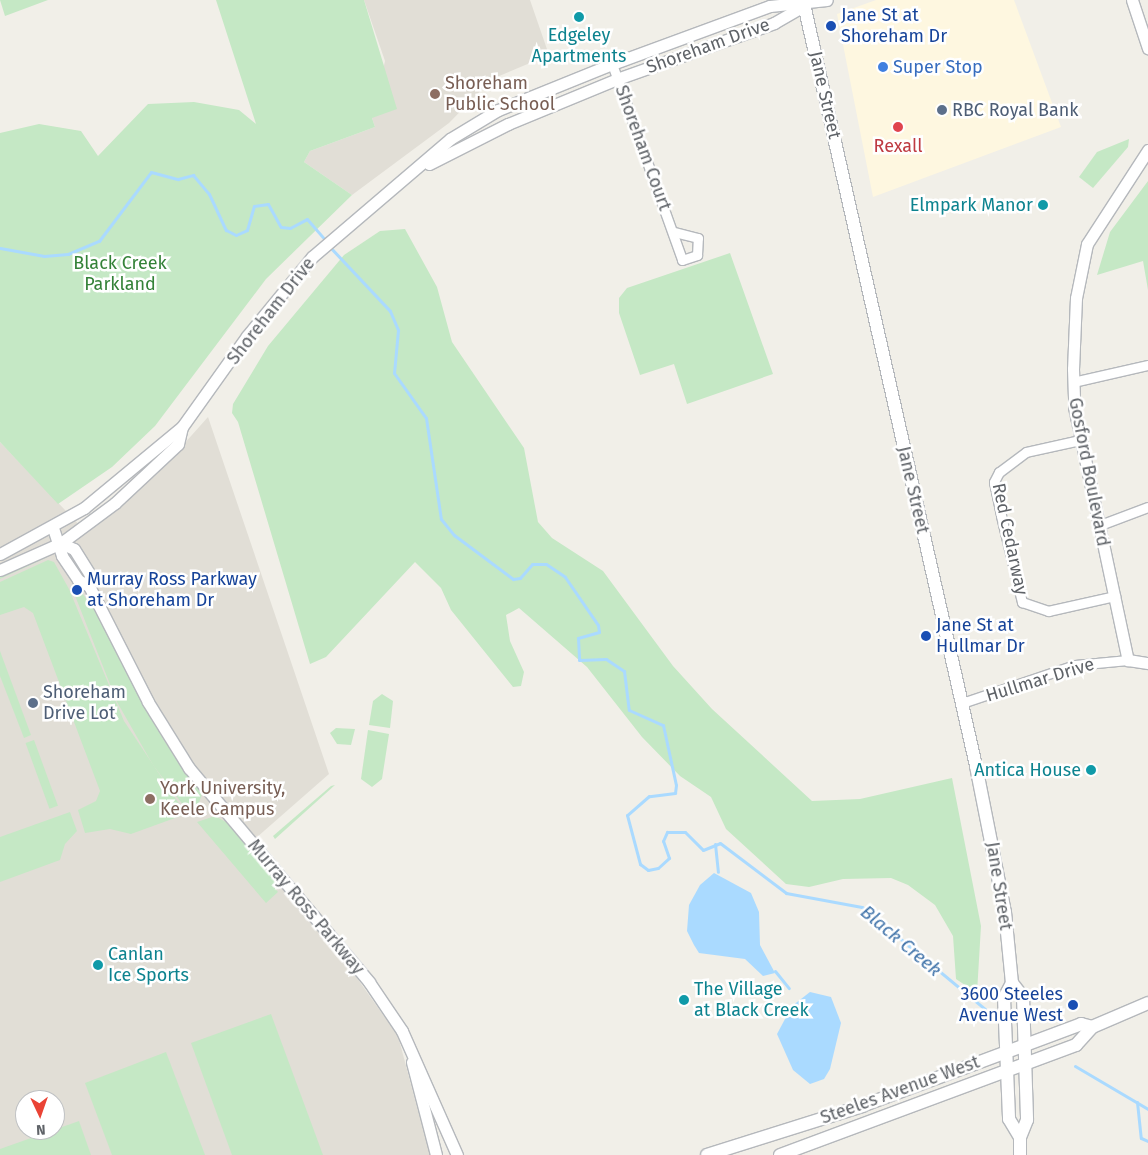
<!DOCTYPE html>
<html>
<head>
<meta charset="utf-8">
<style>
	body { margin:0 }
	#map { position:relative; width:1148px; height:1155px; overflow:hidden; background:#f1efe8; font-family:"Fira Sans",sans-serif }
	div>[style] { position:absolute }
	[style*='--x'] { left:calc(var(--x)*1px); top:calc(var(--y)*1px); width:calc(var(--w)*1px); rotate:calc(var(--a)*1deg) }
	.commercial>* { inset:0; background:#fef7e0 }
	.education>* { inset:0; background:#e1ded6 }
	.green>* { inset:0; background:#c5e8c5; transform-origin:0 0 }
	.water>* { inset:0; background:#aadaff }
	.stream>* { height:3px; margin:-1.5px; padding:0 1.5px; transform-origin:1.5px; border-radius:1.5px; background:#aadaff }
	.roads { filter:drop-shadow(1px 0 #b5b8bc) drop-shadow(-1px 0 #b5b8bc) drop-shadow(0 1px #b5b8bc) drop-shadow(0 -1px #b5b8bc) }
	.minor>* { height:9px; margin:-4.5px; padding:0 4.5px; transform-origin:4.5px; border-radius:4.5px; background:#fff }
	.tertiary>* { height:11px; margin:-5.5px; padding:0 5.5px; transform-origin:5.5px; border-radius:5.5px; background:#fff }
	.secondary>* { height:12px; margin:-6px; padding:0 6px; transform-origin:6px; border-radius:6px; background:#fff }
	.dots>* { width:14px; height:14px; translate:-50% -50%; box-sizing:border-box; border:2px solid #fff; border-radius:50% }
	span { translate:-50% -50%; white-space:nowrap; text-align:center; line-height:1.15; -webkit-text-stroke:5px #fff; paint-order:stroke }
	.transit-label { font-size:18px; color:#164399 }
	.left { translate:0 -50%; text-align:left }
	.right { translate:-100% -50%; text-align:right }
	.culture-label { font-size:18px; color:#0d838f }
	.street-label { font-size:18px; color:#5f6368 }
	.shop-label { font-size:18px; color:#366cbe }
	.education-label { font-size:18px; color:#785e54 }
	.service-label { font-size:18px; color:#4e5e75 }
	.health-label { font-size:18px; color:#be3a42 }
	.park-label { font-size:18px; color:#348238 }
	.water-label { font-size:19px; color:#4174aa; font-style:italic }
	.north { position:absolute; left:15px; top:1090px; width:50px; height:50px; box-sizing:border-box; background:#fff; border:1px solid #bfc1c3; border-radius:50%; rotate:177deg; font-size:14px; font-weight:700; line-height:20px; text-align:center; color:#5f6368 }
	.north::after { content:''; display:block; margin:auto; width:18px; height:22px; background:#ea4335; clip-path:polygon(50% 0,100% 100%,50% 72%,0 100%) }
</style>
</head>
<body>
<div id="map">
	<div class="commercial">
		<div style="clip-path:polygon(876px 0,1014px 0,1061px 127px,873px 197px,837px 14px)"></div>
	</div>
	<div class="education">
		<div style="clip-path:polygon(364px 0,530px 0,549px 55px,492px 79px,449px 123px,352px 195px,304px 162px,310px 151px,375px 127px,372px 118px,385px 61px)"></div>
		<div style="clip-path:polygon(evenodd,208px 417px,329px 774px,247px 846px,347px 964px,398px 1036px,430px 1155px,0 1155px,0 442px,87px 533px,158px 473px,208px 417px,25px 1100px,55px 1100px,55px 1130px,25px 1130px,25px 1100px)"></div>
	</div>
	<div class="green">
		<div style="clip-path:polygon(0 0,48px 0,5px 16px)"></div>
		<div style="clip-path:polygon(216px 0,364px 0,397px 109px,372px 118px,375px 127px,310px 151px,304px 162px,352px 195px,266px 279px,155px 426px,112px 467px,58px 504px,0 442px,0 133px,39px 124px,81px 131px,98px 156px,148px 104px,194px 102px,239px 110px,256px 124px)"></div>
		<div style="clip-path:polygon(1129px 139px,1128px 147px,1093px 188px,1079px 177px,1097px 152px)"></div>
		<div style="clip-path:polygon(1148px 181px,1148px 290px,1143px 261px,1097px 275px,1110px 232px)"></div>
		<div style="clip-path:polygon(405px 229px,437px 287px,452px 342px,524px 448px,538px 522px,552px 538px,603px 571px,673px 666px,712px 709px,812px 801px,860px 799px,952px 778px,981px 926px,977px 993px,956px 979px,953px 936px,935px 905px,908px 885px,891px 878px,843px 879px,809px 887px,786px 884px,726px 829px,711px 797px,680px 776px,642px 737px,587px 667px,519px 608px,506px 615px,510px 641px,524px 672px,521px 686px,513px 687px,451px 610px,441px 588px,415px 562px,326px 657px,310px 664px,238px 422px,232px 413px,233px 404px,268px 346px,344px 255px,380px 231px)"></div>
		<div style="clip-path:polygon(730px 253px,773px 374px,687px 404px,674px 364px,640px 375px,619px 313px,619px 298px,627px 288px)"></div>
		<div style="clip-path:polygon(48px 557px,2px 578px,0 579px,0 576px)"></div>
		<div style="clip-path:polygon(48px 560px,54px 562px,69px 589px,124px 721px,186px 814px,131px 834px,110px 829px,85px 833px,78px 810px,96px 801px,100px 791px,33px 613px,24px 607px,0 615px,0 582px)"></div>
		<div style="clip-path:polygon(80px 590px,109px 631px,163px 739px,202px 794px,196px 811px,189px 813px,153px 765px,117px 702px,74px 593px)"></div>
		<div style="clip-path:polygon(0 651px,31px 735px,24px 738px,0 676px)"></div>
		<div style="clip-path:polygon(382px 694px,393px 701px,390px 728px,369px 725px,373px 701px)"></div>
		<div style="clip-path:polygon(336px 728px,355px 729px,351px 745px,337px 744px,330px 733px)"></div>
		<div style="clip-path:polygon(368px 730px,389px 734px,382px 779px,372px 787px,361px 779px)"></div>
		<div style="left:34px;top:740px;width:70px;height:9px;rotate:70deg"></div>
		<div style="clip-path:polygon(335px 785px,275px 839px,273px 836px,331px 786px)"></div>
		<div style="clip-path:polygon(70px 812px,77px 831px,65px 844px,60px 860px,0 882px,0 837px)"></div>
		<div style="clip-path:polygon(215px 816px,226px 822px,278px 882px,273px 886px,278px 892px,266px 903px,197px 822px)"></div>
		<div style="clip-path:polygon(271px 1014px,323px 1155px,232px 1155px,191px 1043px)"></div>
		<div style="clip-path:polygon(166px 1052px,205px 1155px,112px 1155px,85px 1083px)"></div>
		<div style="clip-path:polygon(79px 1121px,91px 1155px,0 1155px,0 1149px)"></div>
	</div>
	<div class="water">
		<div style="clip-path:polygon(714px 873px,751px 893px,759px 912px,760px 945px,775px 973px,763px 976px,745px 959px,699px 953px,694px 945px,687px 931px,689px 905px,700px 885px)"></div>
		<div style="clip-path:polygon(810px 992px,831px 997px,841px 1023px,830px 1069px,824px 1079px,810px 1084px,793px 1070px,777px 1034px,792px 1006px)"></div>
	</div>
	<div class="stream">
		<div style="--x:329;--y:246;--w:89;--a:46.8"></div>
		<div style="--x:390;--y:311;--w:21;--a:67"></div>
		<div style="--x:398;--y:330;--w:43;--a:95.3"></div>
		<div style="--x:394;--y:373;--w:55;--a:54.6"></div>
		<div style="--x:426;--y:418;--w:102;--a:81.6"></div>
		<div style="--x:441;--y:519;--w:21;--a:51"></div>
		<div style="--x:454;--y:535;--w:74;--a:36.7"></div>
		<div style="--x:513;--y:579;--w:7;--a:-8"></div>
		<div style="--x:520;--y:578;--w:18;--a:-49"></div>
		<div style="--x:532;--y:564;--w:14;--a:0"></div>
		<div style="--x:546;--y:564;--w:23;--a:34"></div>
		<div style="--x:565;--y:577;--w:58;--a:55.5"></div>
		<div style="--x:598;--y:625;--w:7;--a:82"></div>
		<div style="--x:599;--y:632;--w:22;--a:164"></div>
		<div style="--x:578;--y:638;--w:22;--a:87"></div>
		<div style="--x:579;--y:660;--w:27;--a:-2"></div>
		<div style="--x:606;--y:659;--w:22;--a:34"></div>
		<div style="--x:624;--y:671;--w:39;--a:83"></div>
		<div style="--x:629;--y:710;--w:37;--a:24"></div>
		<div style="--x:663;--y:725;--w:61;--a:77.8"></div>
		<div style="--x:676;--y:785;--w:8;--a:97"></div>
		<div style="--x:675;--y:793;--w:26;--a:173"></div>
		<div style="--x:649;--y:796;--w:29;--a:139"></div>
		<div style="--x:627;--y:815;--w:51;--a:75.1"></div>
		<div style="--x:640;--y:864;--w:10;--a:37"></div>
		<div style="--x:648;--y:870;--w:10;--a:-11"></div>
		<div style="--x:658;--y:868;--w:15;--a:-42"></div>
		<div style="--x:669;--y:858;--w:18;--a:-109"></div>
		<div style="--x:663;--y:841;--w:10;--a:-66"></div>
		<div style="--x:667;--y:832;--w:18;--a:0"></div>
		<div style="--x:685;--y:832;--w:25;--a:45"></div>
		<div style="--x:703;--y:850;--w:18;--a:-22"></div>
		<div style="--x:720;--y:843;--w:83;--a:37.1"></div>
		<div style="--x:786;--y:893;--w:77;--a:10.4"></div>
		<div style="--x:862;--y:907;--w:160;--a:39.7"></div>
		<div style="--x:0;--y:248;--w:45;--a:10.3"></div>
		<div style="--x:44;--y:256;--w:24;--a:-5"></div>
		<div style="--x:68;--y:254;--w:34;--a:-23"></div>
		<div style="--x:99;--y:241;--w:86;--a:-53"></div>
		<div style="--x:151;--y:172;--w:28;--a:15"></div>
		<div style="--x:178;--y:179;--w:16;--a:-15"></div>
		<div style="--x:193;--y:175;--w:25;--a:50"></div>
		<div style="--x:209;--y:194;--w:40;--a:65"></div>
		<div style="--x:226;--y:230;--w:11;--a:27"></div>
		<div style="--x:236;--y:235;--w:12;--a:-24"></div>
		<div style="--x:247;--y:230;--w:25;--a:-74"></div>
		<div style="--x:254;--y:206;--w:14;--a:-8"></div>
		<div style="--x:268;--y:204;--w:26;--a:61"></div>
		<div style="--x:281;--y:227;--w:9;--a:6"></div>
		<div style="--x:290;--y:228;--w:19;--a:-28"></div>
		<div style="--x:307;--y:219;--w:29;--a:49"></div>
		<div style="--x:715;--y:844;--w:28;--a:84"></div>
		<div style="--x:775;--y:971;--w:22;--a:51"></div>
		<div style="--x:1075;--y:1066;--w:85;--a:30.5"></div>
		<div style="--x:1137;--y:1102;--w:36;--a:84"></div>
		<div style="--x:1141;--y:1138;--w:8;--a:23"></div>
	</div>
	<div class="roads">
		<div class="minor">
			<div style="--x:612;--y:64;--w:208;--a:70.3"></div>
			<div style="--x:682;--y:260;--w:16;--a:-18"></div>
			<div style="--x:697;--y:255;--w:17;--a:-87"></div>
			<div style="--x:698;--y:238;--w:25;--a:-166"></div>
			<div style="--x:1073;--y:382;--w:77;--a:-12.8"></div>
			<div style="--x:1080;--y:440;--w:55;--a:167.5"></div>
			<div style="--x:1026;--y:452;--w:34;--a:143"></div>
			<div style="--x:999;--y:472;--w:11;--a:117"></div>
			<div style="--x:994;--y:482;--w:35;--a:78"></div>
			<div style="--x:1001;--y:516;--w:89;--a:76.3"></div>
			<div style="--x:1022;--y:602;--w:28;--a:19"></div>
			<div style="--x:1048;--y:611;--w:69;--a:-12.6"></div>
			<div style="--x:1100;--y:525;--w:51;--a:-20.6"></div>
			<div style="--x:962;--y:703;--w:119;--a:-18.6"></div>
			<div style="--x:1075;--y:665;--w:53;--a:-5.4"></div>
		</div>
		<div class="tertiary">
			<div style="--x:1132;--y:0;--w:51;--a:71.6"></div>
			<div style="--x:1148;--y:150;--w:112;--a:123"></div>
			<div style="--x:1087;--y:244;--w:55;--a:101.5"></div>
			<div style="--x:1076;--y:298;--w:71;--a:92.4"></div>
			<div style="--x:1073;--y:369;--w:38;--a:88"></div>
			<div style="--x:1074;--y:407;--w:259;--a:78"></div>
			<div style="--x:1128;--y:660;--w:20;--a:9"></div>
			<div style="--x:429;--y:164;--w:89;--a:-26.9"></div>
			<div style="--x:508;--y:124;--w:118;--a:-22.4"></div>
			<div style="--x:617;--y:79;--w:167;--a:-19.6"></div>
			<div style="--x:774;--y:23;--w:34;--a:-30"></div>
			<div style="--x:53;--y:528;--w:29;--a:72"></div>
			<div style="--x:62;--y:556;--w:29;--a:56"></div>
			<div style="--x:78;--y:580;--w:13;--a:29"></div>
			<div style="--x:89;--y:586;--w:130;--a:63"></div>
			<div style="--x:148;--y:702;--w:78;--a:58.2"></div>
			<div style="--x:189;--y:768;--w:280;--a:49.9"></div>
			<div style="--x:369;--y:982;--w:59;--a:56"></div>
			<div style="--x:402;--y:1031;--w:136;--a:66.1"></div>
			<div style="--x:61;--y:543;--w:14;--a:25"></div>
			<div style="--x:74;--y:549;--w:31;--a:58"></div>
			<div style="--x:90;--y:575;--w:11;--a:95"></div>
			<div style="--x:0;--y:554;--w:96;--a:-28.7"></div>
			<div style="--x:84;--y:508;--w:127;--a:-39.6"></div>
			<div style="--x:182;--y:427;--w:112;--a:-54.5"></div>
			<div style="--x:247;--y:336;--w:102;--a:-50.6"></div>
			<div style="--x:312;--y:257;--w:182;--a:-40.5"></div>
			<div style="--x:450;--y:139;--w:56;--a:-31.1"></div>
			<div style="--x:498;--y:110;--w:123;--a:-22"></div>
			<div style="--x:612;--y:64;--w:168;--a:-20.2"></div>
			<div style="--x:770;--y:6;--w:57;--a:-6"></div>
			<div style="--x:0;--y:570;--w:67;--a:-23.9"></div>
			<div style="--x:61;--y:543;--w:67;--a:-36.5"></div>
			<div style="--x:115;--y:503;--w:86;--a:-43.1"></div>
			<div style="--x:178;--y:444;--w:17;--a:-77"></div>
			<div style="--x:412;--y:1062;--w:96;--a:75.5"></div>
		</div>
		<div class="secondary">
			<div style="--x:803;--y:0;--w:785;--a:77.27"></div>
			<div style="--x:976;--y:766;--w:149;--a:78.8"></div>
			<div style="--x:1005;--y:912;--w:71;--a:84.4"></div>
			<div style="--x:1012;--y:983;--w:18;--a:52"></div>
			<div style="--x:1023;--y:997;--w:123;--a:88.1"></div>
			<div style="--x:1027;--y:1120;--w:18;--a:112"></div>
			<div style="--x:1020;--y:1137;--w:18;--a:90"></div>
			<div style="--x:1012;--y:983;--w:17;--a:118"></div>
			<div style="--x:1004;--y:998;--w:121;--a:87.6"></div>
			<div style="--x:1009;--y:1119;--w:21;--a:59"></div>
			<div style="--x:707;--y:1155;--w:163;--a:-17.5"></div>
			<div style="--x:862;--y:1106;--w:234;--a:-20.5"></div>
			<div style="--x:1081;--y:1024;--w:11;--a:15"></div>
			<div style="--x:780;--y:1155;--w:316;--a:-20.4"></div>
			<div style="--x:1076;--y:1045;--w:24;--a:-48"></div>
			<div style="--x:1092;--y:1027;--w:61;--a:-23.2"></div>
		</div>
	</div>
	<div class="dots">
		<div style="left:579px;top:17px;background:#0f9aa8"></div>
		<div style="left:831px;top:26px;background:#1a4fb4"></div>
		<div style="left:883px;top:67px;background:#3f7fe0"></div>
		<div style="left:435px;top:94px;background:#8d6e63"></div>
		<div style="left:942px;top:110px;background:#5c6f8a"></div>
		<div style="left:898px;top:127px;background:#e0444e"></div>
		<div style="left:1043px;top:205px;background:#0f9aa8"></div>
		<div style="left:77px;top:590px;background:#1a4fb4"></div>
		<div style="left:926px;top:636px;background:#1a4fb4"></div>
		<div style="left:33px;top:703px;background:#5c6f8a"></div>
		<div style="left:1091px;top:770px;background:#0f9aa8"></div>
		<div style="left:150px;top:799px;background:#8d6e63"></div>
		<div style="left:98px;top:965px;background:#0f9aa8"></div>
		<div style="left:684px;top:1000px;background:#0f9aa8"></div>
		<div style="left:1073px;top:1005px;background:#1a4fb4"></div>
	</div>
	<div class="transit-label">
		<span class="left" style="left:841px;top:26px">Jane St at<br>Shoreham Dr</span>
		<span class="left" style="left:87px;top:590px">Murray Ross Parkway<br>at Shoreham Dr</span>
		<span class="left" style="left:936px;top:636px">Jane St at<br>Hullmar Dr</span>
		<span class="right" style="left:1063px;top:1005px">3600 Steeles<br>Avenue West</span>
	</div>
	<div class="culture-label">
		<span style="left:579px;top:46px">Edgeley<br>Apartments</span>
		<span class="right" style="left:1033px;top:205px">Elmpark Manor</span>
		<span class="right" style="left:1081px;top:770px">Antica House</span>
		<span class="left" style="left:108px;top:965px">Canlan<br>Ice Sports</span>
		<span class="left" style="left:694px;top:1000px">The Village<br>at Black Creek</span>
	</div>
	<div class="street-label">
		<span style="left:708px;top:46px;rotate:-20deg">Shoreham Drive</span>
		<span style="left:825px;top:95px;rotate:77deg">Jane Street</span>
		<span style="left:643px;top:148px;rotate:70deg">Shoreham Court</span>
		<span style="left:271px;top:311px;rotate:-52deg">Shoreham Drive</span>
		<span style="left:1089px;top:472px;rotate:79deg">Gosford Boulevard</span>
		<span style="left:913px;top:490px;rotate:77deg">Jane Street</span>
		<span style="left:1010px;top:539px;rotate:78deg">Red Cedarway</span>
		<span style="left:1040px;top:680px;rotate:-17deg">Hullmar Drive</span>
		<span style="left:999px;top:886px;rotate:81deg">Jane Street</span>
		<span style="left:306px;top:907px;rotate:50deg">Murray Ross Parkway</span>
		<span style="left:900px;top:1090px;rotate:-20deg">Steeles Avenue West</span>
	</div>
	<div class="shop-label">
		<span class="left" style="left:893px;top:67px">Super Stop</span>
	</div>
	<div class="education-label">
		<span class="left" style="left:445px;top:94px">Shoreham<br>Public School</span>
		<span class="left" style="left:160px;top:799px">York University,<br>Keele Campus</span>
	</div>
	<div class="service-label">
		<span class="left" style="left:952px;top:110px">RBC Royal Bank</span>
		<span class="left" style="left:43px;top:703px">Shoreham<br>Drive Lot</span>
	</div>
	<div class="health-label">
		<span style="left:898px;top:146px">Rexall</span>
	</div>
	<div class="park-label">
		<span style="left:120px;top:274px">Black Creek<br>Parkland</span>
	</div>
	<div class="water-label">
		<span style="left:901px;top:941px;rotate:40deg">Black Creek</span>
	</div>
	<div class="north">N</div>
</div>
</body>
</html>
